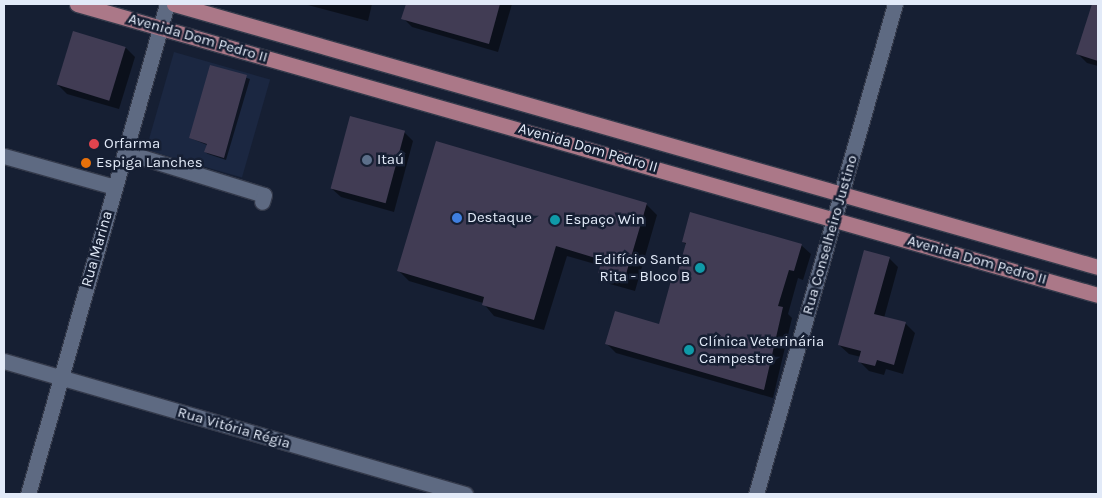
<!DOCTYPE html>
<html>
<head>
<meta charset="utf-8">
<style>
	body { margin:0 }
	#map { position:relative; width:1102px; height:498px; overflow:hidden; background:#161f33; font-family:Karla,sans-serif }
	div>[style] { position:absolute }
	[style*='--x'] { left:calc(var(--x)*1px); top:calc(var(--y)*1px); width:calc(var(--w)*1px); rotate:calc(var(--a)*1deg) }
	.built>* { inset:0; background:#1b2741; transform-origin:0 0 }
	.shadow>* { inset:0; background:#0007 }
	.building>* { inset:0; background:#413c54; transform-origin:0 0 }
	.roads { filter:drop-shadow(1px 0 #343a4b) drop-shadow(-1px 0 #343a4b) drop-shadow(0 1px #343a4b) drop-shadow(0 -1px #343a4b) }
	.minor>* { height:15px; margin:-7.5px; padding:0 7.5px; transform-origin:7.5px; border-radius:7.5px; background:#5e6a82 }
	.major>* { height:15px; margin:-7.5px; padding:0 7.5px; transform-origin:7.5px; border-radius:7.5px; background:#ab7888 }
	.dots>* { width:14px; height:14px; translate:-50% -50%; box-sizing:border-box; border:2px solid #161f33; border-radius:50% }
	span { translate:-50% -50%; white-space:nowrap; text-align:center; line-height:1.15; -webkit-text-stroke:5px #161f33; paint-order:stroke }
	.street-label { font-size:15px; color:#e2eaf8 }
	.poi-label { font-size:15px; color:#e2eaf8 }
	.left { translate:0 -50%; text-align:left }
	.right { translate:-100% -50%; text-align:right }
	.frame { position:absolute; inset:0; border:5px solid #e2eaf8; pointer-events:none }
</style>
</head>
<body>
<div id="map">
	<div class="built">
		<div style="left:174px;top:52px;width:100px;height:102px;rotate:16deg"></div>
	</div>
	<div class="shadow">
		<div style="clip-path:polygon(304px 4px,372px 4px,368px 21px)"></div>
		<div style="clip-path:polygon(407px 4px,512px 4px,498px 52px,412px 27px,403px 18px)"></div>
		<div style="clip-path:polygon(1093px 4px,1098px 4px,1098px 66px,1087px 63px,1078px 54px)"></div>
		<div style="clip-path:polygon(126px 48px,135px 57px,119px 109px,67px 94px,58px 85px)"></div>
		<div style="clip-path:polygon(211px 66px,250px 79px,226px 160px,208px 154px,205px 152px,207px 145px,190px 138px)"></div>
		<div style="clip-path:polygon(404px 132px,413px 141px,394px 212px,341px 197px,331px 188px)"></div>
		<div style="clip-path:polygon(646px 204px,657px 215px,635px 291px,610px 284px,599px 273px,602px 266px,567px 256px,544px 330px,494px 316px,483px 303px,409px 281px,398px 270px)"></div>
		<div style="clip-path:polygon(683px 242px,801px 245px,811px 254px,803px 280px,798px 278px,788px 314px,792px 318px,773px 398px,616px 353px,607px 344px,660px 325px,687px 245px)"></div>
		<div style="clip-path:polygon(889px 258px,898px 267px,884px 318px,906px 324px,915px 333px,903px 374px,886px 369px,884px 375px,869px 371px,860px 362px,861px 357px,849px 354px,839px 345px)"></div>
	</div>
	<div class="building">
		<div style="clip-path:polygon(406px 4px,500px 4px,489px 44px,401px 19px)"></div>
		<div style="clip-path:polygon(1092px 4px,1098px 4px,1098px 61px,1076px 54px)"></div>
		<div style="left:73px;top:31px;width:55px;height:56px;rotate:17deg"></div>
		<div style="clip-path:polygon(210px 65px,247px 75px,224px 158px,204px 152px,207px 144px,189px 138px)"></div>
		<div style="left:350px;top:116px;width:57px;height:75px;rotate:15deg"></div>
		<div style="clip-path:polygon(436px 141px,647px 203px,624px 281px,598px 273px,602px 260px,556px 246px,534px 320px,482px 305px,484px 297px,397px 271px)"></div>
		<div style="clip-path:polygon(690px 212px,802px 244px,794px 271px,789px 270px,778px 306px,783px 307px,764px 390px,605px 344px,615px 311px,659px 324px,672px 277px,676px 278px,686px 243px,682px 242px)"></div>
		<div style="clip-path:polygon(864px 250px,890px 257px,874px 314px,906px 322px,894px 365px,877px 360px,875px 366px,858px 362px,861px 351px,838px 345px)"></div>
	</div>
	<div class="roads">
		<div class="minor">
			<div style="--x:125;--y:152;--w:145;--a:17.2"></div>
			<div style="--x:264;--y:195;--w:7;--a:106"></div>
			<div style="--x:4;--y:156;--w:115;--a:15.6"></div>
			<div style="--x:4;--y:361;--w:480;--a:16.1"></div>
			<div style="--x:28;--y:494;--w:509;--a:-74.16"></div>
			<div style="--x:756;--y:494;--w:509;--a:-74.16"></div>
		</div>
		<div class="major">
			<div style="--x:77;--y:4;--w:1062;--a:15.91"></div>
			<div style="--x:174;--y:4;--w:961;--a:15.89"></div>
		</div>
	</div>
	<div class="dots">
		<div style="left:94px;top:144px;background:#e0444e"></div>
		<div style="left:367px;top:160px;background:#5c6f8a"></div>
		<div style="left:86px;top:163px;background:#e8710a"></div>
		<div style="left:457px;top:218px;background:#3f7fe0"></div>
		<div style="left:555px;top:220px;background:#0f9aa8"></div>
		<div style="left:700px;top:268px;background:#0f9aa8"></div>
		<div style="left:689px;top:350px;background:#0f9aa8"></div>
	</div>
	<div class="street-label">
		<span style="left:198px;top:38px;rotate:16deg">Avenida Dom Pedro II</span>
		<span style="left:588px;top:148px;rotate:16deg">Avenida Dom Pedro II</span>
		<span style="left:830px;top:235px;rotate:-74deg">Rua Conselheiro Justino</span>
		<span style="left:97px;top:249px;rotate:-74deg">Rua Marina</span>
		<span style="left:977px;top:260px;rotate:16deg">Avenida Dom Pedro II</span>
		<span style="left:234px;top:428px;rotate:16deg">Rua Vitória Régia</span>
	</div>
	<div class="poi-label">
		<span class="left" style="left:104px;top:144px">Orfarma</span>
		<span class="left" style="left:377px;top:160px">Itaú</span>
		<span class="left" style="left:96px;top:163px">Espiga Lanches</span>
		<span class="left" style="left:467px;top:218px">Destaque</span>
		<span class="left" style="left:565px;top:220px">Espaço Win</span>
		<span class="right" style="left:690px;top:268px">Edifício Santa<br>Rita - Bloco B</span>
		<span class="left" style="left:699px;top:350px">Clínica Veterinária<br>Campestre</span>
	</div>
	<div class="frame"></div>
</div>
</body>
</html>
